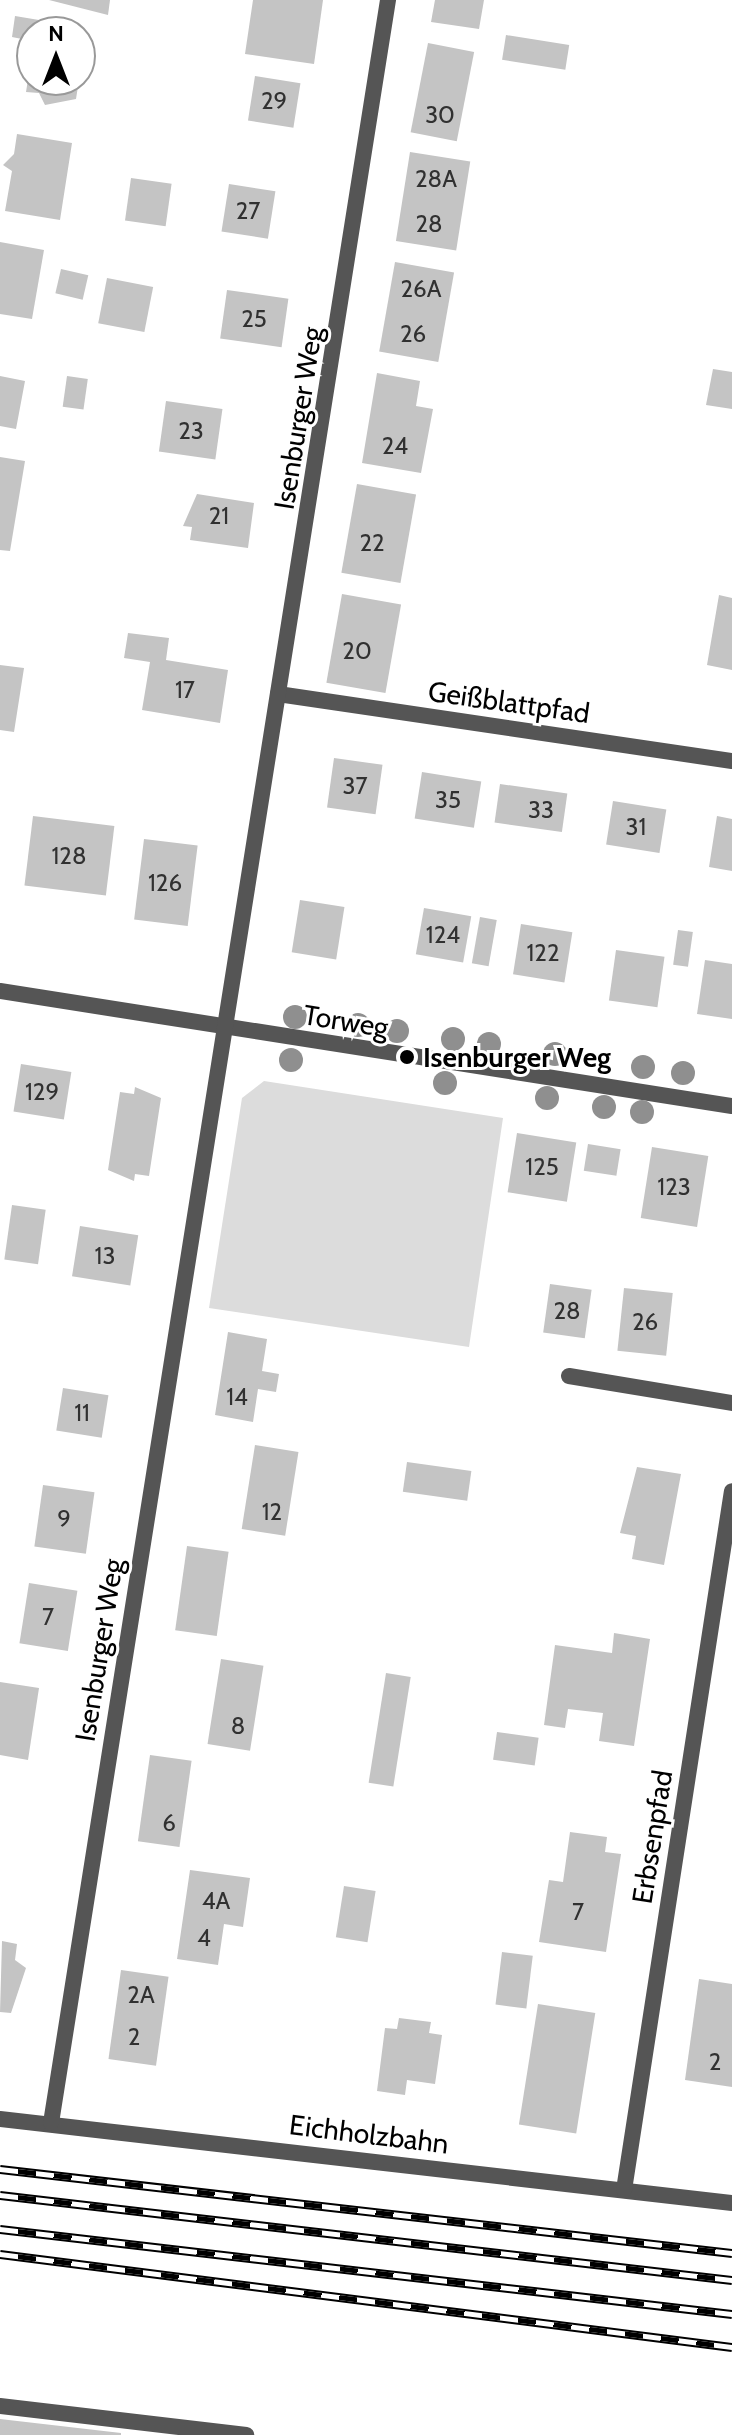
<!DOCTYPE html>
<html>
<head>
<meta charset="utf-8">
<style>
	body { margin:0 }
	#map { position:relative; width:732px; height:2435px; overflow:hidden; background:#fff; font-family:Cabin,sans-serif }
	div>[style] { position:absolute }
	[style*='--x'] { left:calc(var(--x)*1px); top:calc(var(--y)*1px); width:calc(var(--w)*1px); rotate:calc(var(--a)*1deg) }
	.green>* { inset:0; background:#dcdcdc }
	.building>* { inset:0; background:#c4c4c4; transform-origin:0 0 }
	.lane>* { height:16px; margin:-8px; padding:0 8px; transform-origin:8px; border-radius:8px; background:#555 }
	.street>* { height:16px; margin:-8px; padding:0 8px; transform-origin:8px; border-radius:8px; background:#555 }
	.rail>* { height:9px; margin-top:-4.5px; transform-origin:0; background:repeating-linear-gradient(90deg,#fff 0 18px,#000 0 36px); box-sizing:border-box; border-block:2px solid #000 }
	.trees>* { width:24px; height:24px; margin:-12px; border-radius:50%; background:#8f8f8f }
	.dots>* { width:22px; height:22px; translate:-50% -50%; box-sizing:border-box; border:4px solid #fff; border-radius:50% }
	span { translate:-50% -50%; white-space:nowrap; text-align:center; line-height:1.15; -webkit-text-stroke:6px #fff; paint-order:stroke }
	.number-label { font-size:24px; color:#313131 }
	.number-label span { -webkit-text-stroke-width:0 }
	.street-label { font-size:28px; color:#000 }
	.poi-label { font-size:28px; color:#000; font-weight:700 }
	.left { translate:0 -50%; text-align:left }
	.north { position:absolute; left:16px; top:16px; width:80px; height:80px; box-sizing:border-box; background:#fff; border:2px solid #999; border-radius:50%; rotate:0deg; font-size:22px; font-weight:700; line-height:32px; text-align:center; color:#000 }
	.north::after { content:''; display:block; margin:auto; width:28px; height:36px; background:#000; clip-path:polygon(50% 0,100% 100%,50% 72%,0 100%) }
</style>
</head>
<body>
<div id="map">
	<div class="green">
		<div style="clip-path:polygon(264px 1081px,503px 1118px,469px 1347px,209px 1308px,242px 1098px)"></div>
	</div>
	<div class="building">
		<div style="clip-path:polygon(49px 0,110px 0,108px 15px)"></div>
		<div style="clip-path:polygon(253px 0,323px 0,314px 64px,245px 54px)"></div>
		<div style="clip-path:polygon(435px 0,484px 0,479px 29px,431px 22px)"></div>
		<div style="clip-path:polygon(15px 16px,57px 23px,55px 32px,32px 32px,32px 41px,12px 37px)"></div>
		<div style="left:506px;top:35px;width:64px;height:25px;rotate:9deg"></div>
		<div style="left:428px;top:43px;width:47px;height:91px;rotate:11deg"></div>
		<div style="clip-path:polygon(80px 45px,85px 46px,83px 82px,80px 82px)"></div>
		<div style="clip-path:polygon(30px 67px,32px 80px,79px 80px,76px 99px,45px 105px,39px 93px,26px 92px)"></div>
		<div style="left:255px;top:76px;width:46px;height:45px;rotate:9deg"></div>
		<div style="clip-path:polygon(17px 134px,72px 143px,60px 220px,5px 211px,12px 171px,3px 165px,14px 154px)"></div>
		<div style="left:410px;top:152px;width:61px;height:90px;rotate:9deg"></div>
		<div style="left:131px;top:178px;width:41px;height:43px;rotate:8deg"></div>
		<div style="left:229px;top:184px;width:47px;height:48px;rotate:9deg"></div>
		<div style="clip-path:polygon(0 242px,44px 250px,32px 319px,0 314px)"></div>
		<div style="left:395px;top:262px;width:60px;height:91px;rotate:10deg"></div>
		<div style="left:61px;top:269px;width:28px;height:25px;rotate:13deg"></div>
		<div style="left:107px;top:278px;width:47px;height:46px;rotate:11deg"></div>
		<div style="left:227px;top:290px;width:62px;height:49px;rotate:8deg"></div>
		<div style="clip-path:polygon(713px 369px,732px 372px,732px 409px,706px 405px)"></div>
		<div style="clip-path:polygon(377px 373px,420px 381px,416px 406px,433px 409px,421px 473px,362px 463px)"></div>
		<div style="clip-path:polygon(0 376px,25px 381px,16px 429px,0 426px)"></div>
		<div style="left:67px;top:376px;width:21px;height:31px;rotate:8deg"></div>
		<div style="left:166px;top:401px;width:57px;height:51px;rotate:8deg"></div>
		<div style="clip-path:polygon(0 457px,25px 461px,10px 551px,0 550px)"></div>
		<div style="left:357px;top:484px;width:60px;height:90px;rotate:10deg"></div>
		<div style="clip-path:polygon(197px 494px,254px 503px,248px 548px,190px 540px,192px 527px,183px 526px)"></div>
		<div style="left:342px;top:594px;width:60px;height:90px;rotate:10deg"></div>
		<div style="clip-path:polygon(719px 595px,732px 598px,732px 670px,707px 665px)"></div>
		<div style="clip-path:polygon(128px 633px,169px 638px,166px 660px,228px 670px,220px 723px,142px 710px,150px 662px,124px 658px)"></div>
		<div style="clip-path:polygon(0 665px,24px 668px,14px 732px,0 730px)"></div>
		<div style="left:334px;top:758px;width:49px;height:50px;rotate:8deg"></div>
		<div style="left:422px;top:772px;width:60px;height:47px;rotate:9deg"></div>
		<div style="left:500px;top:784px;width:68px;height:39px;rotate:8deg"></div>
		<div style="left:613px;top:801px;width:54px;height:44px;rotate:9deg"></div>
		<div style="left:33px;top:816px;width:82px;height:70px;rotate:7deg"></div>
		<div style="clip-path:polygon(717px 816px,732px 819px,732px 871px,709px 867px)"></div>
		<div style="left:144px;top:839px;width:54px;height:81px;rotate:7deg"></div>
		<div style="left:300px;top:900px;width:45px;height:53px;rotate:9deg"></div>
		<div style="left:424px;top:908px;width:48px;height:47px;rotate:10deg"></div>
		<div style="left:480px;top:917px;width:17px;height:47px;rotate:10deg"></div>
		<div style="left:521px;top:924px;width:52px;height:51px;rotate:9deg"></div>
		<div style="left:678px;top:930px;width:15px;height:35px;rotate:8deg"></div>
		<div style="left:616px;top:950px;width:49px;height:51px;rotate:8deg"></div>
		<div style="clip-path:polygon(705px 960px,732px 964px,732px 1019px,697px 1014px)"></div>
		<div style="left:21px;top:1064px;width:51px;height:48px;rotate:9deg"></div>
		<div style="clip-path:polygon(135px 1087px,161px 1098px,149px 1176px,135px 1174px,134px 1181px,108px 1170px,120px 1092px,134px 1094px)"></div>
		<div style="left:517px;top:1133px;width:60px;height:60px;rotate:9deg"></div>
		<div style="left:588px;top:1144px;width:33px;height:27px;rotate:9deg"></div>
		<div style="left:652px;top:1147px;width:57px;height:72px;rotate:9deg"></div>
		<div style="left:12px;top:1205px;width:34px;height:55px;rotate:8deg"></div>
		<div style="left:80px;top:1226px;width:59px;height:51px;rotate:9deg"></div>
		<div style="left:550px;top:1284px;width:42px;height:49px;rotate:8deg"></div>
		<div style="left:624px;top:1288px;width:49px;height:63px;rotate:6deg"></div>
		<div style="clip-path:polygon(228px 1332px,267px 1339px,262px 1371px,279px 1374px,276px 1392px,258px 1389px,253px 1422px,215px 1415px)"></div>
		<div style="left:63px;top:1388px;width:46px;height:43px;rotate:9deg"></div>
		<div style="left:255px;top:1445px;width:44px;height:85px;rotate:9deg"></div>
		<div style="left:407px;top:1462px;width:65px;height:30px;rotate:8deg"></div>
		<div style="clip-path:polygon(637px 1467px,681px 1474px,664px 1565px,632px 1559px,636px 1536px,620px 1533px)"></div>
		<div style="left:43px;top:1485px;width:52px;height:62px;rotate:8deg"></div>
		<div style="left:187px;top:1546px;width:42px;height:85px;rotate:8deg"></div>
		<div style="left:29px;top:1583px;width:49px;height:61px;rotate:9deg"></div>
		<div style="clip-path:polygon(614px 1633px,650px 1639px,634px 1746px,599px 1741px,603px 1713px,568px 1709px,565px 1728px,544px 1725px,555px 1645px,612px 1653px)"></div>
		<div style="left:221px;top:1659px;width:43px;height:86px;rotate:9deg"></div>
		<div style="left:386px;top:1673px;width:25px;height:111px;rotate:9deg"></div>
		<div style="clip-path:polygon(0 1682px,39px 1688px,28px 1760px,0 1755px)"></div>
		<div style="left:497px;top:1732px;width:42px;height:28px;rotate:8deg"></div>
		<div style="left:150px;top:1755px;width:42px;height:87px;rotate:8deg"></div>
		<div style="clip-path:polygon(570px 1832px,607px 1837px,605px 1852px,621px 1854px,606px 1952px,539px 1942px,549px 1880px,563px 1882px)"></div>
		<div style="clip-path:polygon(190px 1870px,250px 1878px,243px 1927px,224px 1924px,218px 1965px,177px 1959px)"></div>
		<div style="left:344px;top:1886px;width:32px;height:52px;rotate:9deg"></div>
		<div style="clip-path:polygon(2px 1941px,17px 1944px,15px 1960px,26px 1968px,11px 2013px,0 2012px)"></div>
		<div style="left:502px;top:1952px;width:31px;height:53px;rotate:7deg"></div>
		<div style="left:121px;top:1970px;width:48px;height:90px;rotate:8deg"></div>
		<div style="clip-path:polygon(699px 1979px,732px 1984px,732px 2087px,685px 2080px)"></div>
		<div style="left:538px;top:2004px;width:58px;height:122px;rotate:9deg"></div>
		<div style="clip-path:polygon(399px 2018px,431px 2022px,429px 2033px,442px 2035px,435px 2084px,407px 2080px,405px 2095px,377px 2091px,385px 2028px,397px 2029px)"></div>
		<div style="clip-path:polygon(0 2419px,121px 2433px,121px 2435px,0 2435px)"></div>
	</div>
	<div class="lane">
		<div style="--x:569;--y:1376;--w:165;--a:9.4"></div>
		<div style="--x:0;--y:2406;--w:248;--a:6.7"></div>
	</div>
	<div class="street">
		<div style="--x:278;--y:694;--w:459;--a:8.4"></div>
		<div style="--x:0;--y:991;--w:741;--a:8.93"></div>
		<div style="--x:0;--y:2119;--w:737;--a:6.55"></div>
		<div style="--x:51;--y:2123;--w:2150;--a:-80.98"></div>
		<div style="--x:624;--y:2190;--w:707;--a:-81.22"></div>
	</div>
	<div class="rail">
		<div style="--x:0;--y:2169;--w:737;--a:6.55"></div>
		<div style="--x:0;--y:2195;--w:737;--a:6.62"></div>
		<div style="--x:0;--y:2229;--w:737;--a:6.62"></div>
		<div style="--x:0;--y:2254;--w:738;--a:7.24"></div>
	</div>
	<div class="trees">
		<div style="left:295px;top:1017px"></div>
		<div style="left:358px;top:1025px"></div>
		<div style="left:397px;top:1031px"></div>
		<div style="left:453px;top:1039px"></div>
		<div style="left:489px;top:1044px"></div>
		<div style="left:555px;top:1054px"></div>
		<div style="left:291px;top:1060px"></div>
		<div style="left:643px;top:1067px"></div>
		<div style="left:683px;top:1073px"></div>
		<div style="left:445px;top:1083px"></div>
		<div style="left:547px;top:1098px"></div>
		<div style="left:604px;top:1107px"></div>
		<div style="left:642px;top:1112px"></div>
	</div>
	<div class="dots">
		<div style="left:407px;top:1057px;background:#000"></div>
	</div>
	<div class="number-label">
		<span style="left:274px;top:101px">29</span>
		<span style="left:440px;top:115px">30</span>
		<span style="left:436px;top:179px">28A</span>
		<span style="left:248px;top:211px">27</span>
		<span style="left:429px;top:224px">28</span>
		<span style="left:421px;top:289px">26A</span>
		<span style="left:254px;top:319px">25</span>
		<span style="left:413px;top:334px">26</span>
		<span style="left:191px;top:431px">23</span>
		<span style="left:395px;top:446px">24</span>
		<span style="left:219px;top:516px">21</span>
		<span style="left:372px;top:543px">22</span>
		<span style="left:357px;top:651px">20</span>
		<span style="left:185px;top:690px">17</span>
		<span style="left:355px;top:786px">37</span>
		<span style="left:448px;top:800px">35</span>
		<span style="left:541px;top:810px">33</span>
		<span style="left:636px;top:827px">31</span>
		<span style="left:69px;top:856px">128</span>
		<span style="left:165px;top:883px">126</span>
		<span style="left:443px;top:935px">124</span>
		<span style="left:543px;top:953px">122</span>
		<span style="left:42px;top:1092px">129</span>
		<span style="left:542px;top:1167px">125</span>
		<span style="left:674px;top:1187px">123</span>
		<span style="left:105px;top:1256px">13</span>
		<span style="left:567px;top:1311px">28</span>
		<span style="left:645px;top:1322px">26</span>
		<span style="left:237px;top:1397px">14</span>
		<span style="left:82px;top:1413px">11</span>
		<span style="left:272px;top:1512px">12</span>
		<span style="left:64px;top:1519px">9</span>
		<span style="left:48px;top:1617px">7</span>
		<span style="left:238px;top:1726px">8</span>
		<span style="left:169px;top:1823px">6</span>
		<span style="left:216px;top:1901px">4A</span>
		<span style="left:578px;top:1912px">7</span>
		<span style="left:204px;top:1938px">4</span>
		<span style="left:141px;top:1995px">2A</span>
		<span style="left:134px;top:2037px">2</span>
		<span style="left:715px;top:2062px">2</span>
	</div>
	<div class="street-label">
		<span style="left:298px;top:418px;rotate:-81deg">Isenburger Weg</span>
		<span style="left:509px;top:702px;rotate:8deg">Geißblattpfad</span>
		<span style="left:346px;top:1021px;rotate:9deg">Torweg</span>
		<span style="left:99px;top:1650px;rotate:-81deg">Isenburger Weg</span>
		<span style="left:652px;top:1837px;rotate:-81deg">Erbsenpfad</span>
		<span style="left:369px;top:2134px;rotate:7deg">Eichholzbahn</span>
	</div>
	<div class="poi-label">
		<span class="left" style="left:423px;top:1057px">Isenburger Weg</span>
	</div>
	<div class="north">N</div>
</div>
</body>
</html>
